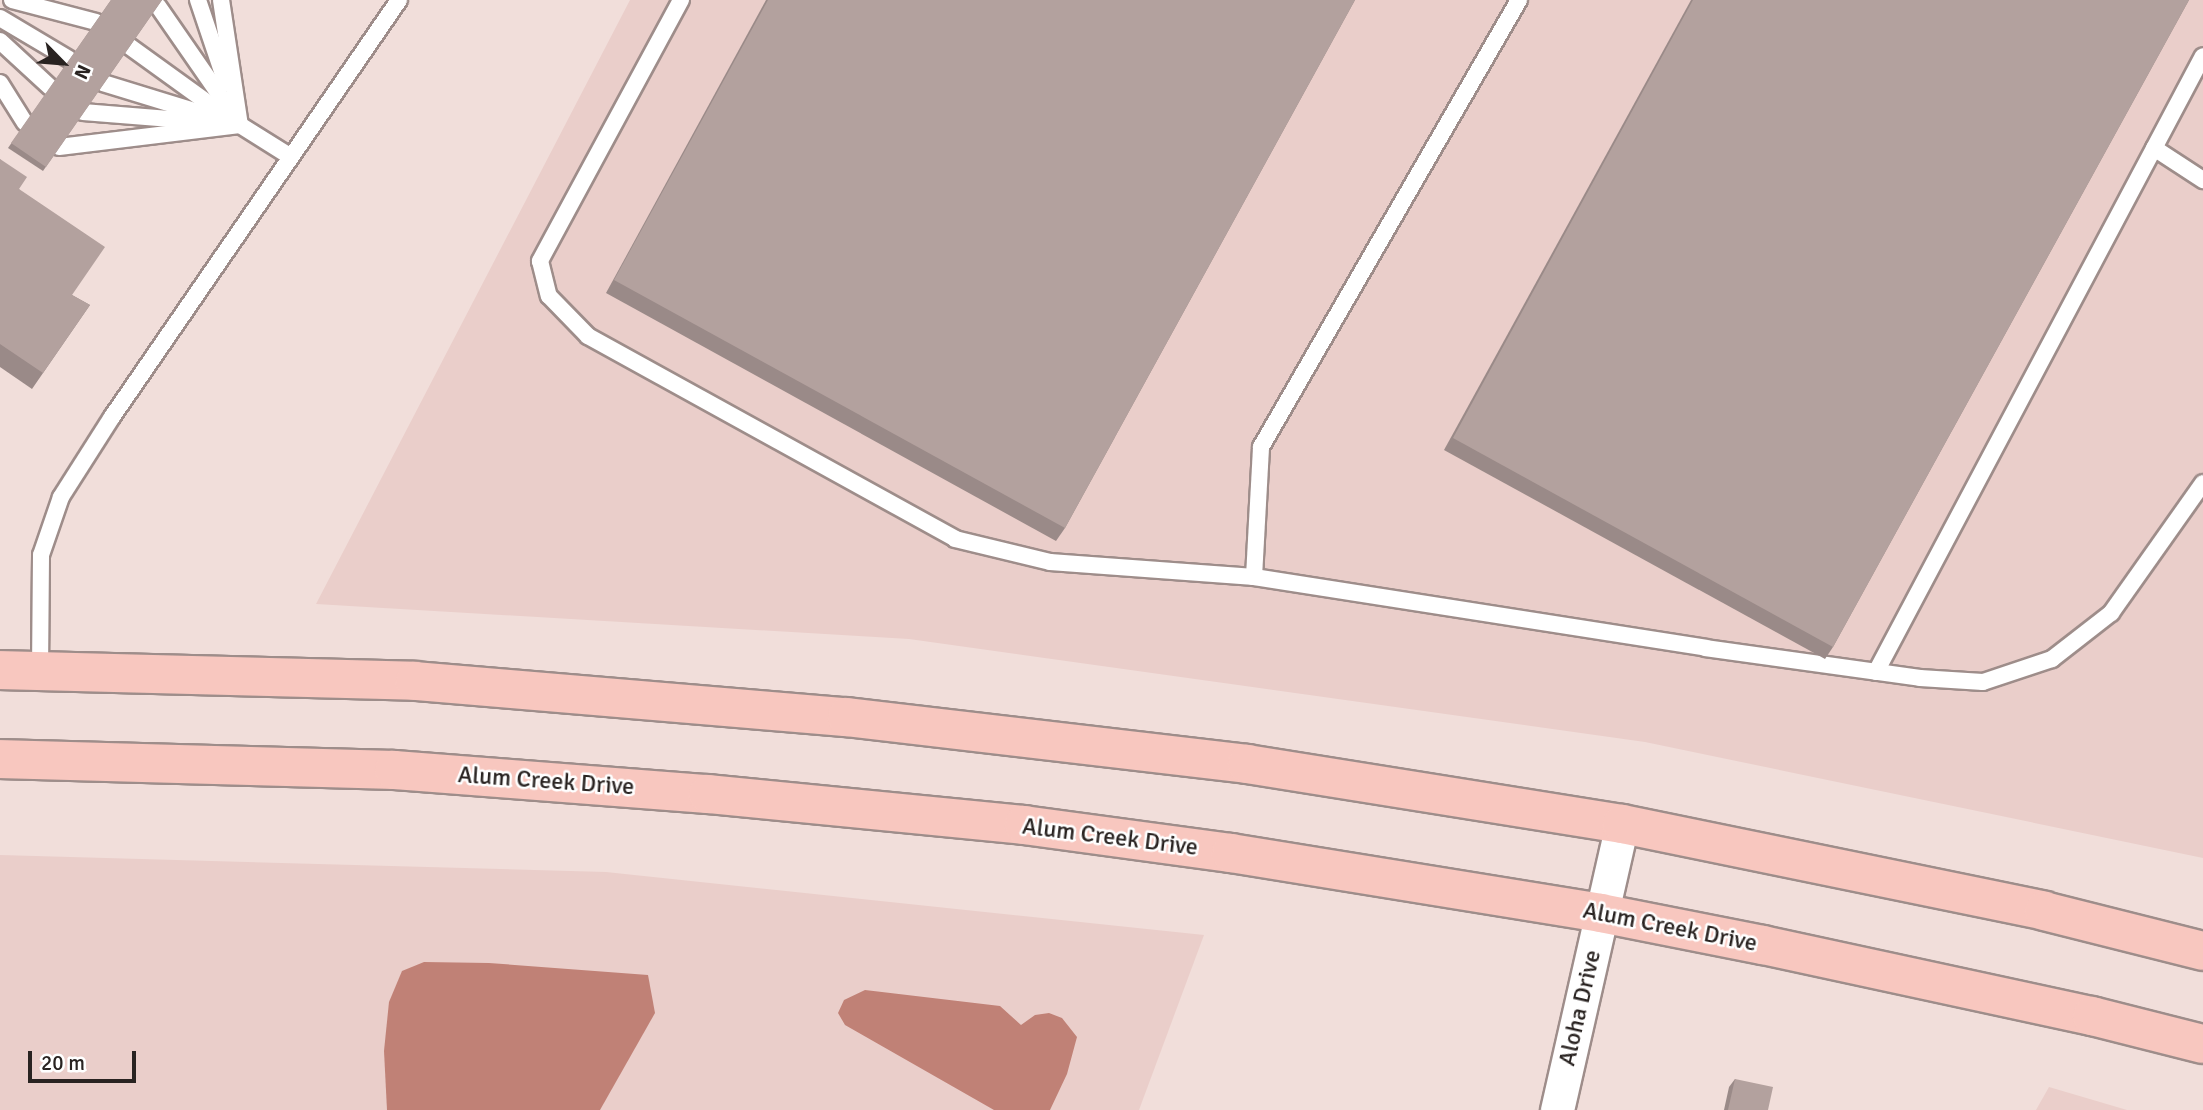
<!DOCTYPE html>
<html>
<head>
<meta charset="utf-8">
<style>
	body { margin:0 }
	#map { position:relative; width:2203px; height:1110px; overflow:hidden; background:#f1deda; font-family:Signika,sans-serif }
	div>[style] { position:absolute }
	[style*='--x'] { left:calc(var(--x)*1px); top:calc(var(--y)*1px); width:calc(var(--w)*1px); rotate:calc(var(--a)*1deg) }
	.built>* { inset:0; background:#eaceca }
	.water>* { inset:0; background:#c08176 }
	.roads { filter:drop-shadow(2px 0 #9e8d8a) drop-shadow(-2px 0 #9e8d8a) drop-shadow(0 2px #9e8d8a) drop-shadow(0 -2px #9e8d8a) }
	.lane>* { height:16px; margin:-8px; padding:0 8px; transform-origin:8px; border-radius:8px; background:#fff }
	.street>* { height:33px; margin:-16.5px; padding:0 16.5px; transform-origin:16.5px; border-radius:16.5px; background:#fff }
	.primary>* { height:38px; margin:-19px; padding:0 19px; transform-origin:19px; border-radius:19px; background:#f8c7bf }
	.wall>* { inset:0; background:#9a8a88 }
	.building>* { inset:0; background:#b3a19e }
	span { translate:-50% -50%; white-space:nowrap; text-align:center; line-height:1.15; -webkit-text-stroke:5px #fff; paint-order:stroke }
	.street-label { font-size:24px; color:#292321 }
	.north { position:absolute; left:28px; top:28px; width:70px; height:70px; -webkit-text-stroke:5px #fff; paint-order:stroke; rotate:115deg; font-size:19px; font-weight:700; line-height:28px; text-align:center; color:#292321 }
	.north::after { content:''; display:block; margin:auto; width:24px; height:32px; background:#292321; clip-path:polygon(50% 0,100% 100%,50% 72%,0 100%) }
	.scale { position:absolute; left:28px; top:1051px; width:108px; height:32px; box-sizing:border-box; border:4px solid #292321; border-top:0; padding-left:9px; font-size:21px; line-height:24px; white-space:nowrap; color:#292321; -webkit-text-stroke:5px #fff; paint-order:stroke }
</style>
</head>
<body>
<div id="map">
	<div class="built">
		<div style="clip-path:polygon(630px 0,2203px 0,2203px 858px,1645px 742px,909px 639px,316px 604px)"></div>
		<div style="clip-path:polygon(0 855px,606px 872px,1204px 935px,1139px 1110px,0 1110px)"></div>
		<div style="clip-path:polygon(2049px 1087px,2127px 1110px,2036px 1110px)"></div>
	</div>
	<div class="water">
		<div style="clip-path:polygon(424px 962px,489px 963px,648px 975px,655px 1013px,600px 1110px,387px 1110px,384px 1051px,389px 1002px,402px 971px)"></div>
		<div style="clip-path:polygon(865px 990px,1000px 1006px,1021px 1025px,1035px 1015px,1049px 1013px,1062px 1018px,1077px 1037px,1067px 1074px,1050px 1110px,994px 1110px,845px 1025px,838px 1013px,844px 1000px)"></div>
	</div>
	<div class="roads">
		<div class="lane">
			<div style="--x:12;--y:0;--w:87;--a:14.7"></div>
			<div style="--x:198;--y:0;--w:88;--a:71.4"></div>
			<div style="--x:221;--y:0;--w:126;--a:81.4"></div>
			<div style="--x:240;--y:125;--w:60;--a:32.1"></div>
			<div style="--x:681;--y:0;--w:297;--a:118.4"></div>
			<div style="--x:540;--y:261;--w:36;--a:76"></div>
			<div style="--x:549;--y:296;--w:56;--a:45.7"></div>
			<div style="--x:588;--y:336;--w:419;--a:28.9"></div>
			<div style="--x:955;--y:539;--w:98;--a:13.6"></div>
			<div style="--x:1050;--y:562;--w:205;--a:4.2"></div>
			<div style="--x:1254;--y:577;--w:457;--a:8.9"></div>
			<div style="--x:1705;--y:648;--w:217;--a:7.9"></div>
			<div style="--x:1920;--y:678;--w:63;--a:3.6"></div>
			<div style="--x:1983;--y:682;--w:73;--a:-18.4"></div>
			<div style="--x:2052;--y:659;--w:75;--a:-37.9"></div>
			<div style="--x:2111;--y:613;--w:159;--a:-54.7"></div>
			<div style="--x:158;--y:6;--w:139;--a:55.3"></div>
			<div style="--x:0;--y:18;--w:80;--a:30.7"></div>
			<div style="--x:0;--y:41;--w:68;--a:42.6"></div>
			<div style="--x:129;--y:46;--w:123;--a:35.8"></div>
			<div style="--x:0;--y:83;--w:47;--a:58"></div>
			<div style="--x:103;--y:83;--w:113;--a:17"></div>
			<div style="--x:83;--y:112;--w:123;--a:4.6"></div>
			<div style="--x:59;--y:147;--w:182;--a:-6.9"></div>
			<div style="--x:2154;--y:148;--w:59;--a:33.1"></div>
			<div style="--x:1254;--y:577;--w:130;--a:-86.9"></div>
			<div style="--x:1261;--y:447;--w:516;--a:-60.01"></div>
			<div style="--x:40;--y:671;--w:116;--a:-89.5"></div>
			<div style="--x:41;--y:555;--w:61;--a:-71"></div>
			<div style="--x:61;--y:497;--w:95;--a:-57.5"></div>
			<div style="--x:112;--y:417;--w:506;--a:-55.46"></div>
			<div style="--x:1876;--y:672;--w:697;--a:-62.04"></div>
		</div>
		<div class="street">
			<div style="--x:1557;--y:1110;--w:293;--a:-77.2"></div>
		</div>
		<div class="primary">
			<div style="--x:0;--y:670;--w:415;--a:1.5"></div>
			<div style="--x:415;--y:681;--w:433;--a:4.8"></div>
			<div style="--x:847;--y:717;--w:403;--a:6.7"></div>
			<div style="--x:1247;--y:764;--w:380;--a:9.1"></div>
			<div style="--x:1622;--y:824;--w:431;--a:11.6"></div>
			<div style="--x:2044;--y:911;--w:164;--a:14.1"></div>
			<div style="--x:0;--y:759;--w:394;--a:1.6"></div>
			<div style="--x:394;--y:770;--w:315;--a:4.4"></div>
			<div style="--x:708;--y:794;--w:318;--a:5.6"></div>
			<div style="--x:1024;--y:825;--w:209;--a:7.7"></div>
			<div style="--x:1231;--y:853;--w:375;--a:9.2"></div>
			<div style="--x:1601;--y:913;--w:165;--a:11.2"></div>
			<div style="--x:1763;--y:945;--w:337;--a:12.2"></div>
			<div style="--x:2092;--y:1016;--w:114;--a:14.2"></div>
		</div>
	</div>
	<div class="wall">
		<div style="clip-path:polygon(111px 0,162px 0,43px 171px,8px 148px)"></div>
		<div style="clip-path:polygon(766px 0,1355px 0,1065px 528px,1056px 541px,606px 293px)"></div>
		<div style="clip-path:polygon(1691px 0,2189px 0,1833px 647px,1825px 659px,1444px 450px)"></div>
		<div style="clip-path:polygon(0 159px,19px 189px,72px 295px,90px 305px,32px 389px,0 367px)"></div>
		<div style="clip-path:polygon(1735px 1079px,1768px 1110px,1724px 1110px,1729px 1087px)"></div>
	</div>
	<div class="building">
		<div style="clip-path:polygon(111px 0,162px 0,46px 167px,11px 143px)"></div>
		<div style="clip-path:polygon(768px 0,1355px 0,1065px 528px,614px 280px)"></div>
		<div style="clip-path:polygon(1693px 0,2189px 0,1833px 647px,1453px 438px)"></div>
		<div style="clip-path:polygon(0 159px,27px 177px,19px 189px,105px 247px,72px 295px,90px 305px,43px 373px,0 344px)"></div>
		<div style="clip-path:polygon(1735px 1079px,1773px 1087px,1768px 1110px,1728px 1110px)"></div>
	</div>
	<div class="street-label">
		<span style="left:546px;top:781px;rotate:4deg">Alum Creek Drive</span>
		<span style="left:1110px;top:837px;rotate:7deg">Alum Creek Drive</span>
		<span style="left:1670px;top:927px;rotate:11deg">Alum Creek Drive</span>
		<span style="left:1580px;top:1008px;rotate:-77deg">Aloha Drive</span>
	</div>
	<div class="north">N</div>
	<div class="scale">20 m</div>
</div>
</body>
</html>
